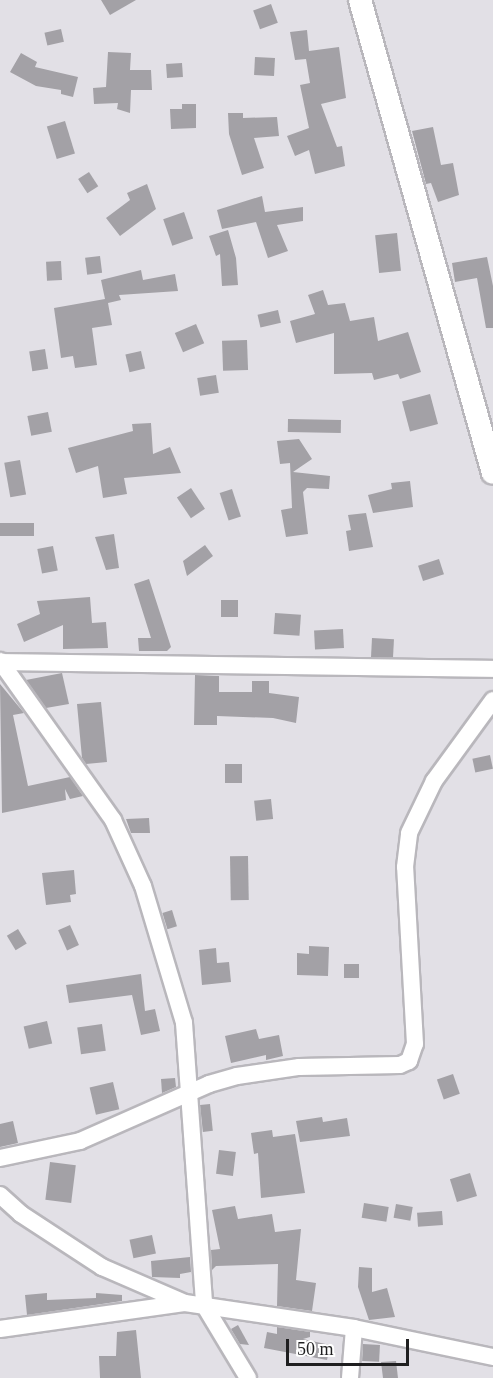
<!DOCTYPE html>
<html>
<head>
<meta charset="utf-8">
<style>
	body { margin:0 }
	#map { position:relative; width:493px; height:1378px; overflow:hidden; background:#e2e0e6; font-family:"Times New Roman",serif }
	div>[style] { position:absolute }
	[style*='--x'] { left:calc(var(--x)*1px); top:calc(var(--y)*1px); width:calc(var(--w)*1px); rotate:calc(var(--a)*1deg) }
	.building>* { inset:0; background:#a3a1a6; transform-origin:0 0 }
	.roads { filter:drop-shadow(2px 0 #b9b7bc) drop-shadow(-2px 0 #b9b7bc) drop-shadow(0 2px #b9b7bc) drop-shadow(0 -2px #b9b7bc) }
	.street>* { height:16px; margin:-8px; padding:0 8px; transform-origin:8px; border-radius:8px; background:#fff }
	.secondary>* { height:22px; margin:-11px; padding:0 11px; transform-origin:11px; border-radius:11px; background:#fff }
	span { translate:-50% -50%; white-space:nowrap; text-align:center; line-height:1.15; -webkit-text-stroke:5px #fff; paint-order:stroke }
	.scale { position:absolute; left:286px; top:1339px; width:123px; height:27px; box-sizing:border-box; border:3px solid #1f1f20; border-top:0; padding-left:8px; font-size:18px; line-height:21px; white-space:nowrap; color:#1f1f20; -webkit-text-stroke:4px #fff; paint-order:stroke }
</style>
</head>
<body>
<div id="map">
	<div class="building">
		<div style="clip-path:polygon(101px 0,136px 0,110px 15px)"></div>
		<div style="left:271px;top:4px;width:20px;height:19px;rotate:70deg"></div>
		<div style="left:61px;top:29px;width:13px;height:17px;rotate:77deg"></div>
		<div style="clip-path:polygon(307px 30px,309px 51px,339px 47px,346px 98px,321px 104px,337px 147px,342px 146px,345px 166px,315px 174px,309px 150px,295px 156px,287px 136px,309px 128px,300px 85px,310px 83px,306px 59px,295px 60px,290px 32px)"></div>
		<div style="clip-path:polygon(108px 52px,131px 53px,130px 70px,151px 70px,152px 90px,131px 90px,130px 113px,117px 109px,118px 103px,94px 104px,93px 88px,106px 87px)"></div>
		<div style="clip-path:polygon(21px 53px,37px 62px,35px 67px,78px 77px,73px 97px,61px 94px,61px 90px,36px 86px,10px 72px)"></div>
		<div style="left:255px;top:57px;width:20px;height:18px;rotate:3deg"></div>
		<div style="left:182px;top:63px;width:14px;height:16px;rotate:86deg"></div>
		<div style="clip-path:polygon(182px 104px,196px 104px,196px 128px,171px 129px,170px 109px,182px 109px)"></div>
		<div style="clip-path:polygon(228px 113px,243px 113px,243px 118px,277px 117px,279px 136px,254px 138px,264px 168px,242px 175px,229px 134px)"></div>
		<div style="left:65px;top:121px;width:34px;height:19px;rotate:73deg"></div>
		<div style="clip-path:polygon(433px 127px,441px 165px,453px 163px,459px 195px,438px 202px,431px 183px,426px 184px,412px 131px)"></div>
		<div style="left:89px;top:172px;width:17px;height:13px;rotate:57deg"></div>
		<div style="clip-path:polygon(147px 184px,156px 209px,120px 236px,106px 218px,130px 200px,127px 193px)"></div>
		<div style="clip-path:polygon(262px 196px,265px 212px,303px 207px,303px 221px,277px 225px,288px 251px,268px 258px,256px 222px,222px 229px,217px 210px)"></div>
		<div style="left:184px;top:212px;width:28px;height:22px;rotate:71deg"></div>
		<div style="clip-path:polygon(228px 230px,236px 258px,238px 285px,222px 286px,220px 254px,216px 256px,209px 236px)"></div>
		<div style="left:397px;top:233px;width:38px;height:22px;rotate:84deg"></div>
		<div style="left:100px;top:256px;width:17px;height:15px;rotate:83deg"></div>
		<div style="clip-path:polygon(487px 257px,493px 286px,493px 328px,486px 328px,477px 278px,455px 282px,452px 263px)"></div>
		<div style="left:61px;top:261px;width:19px;height:15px;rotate:87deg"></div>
		<div style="clip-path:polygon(141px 270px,143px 280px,175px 274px,178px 291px,119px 295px,121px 300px,108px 303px,112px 325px,92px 328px,97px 365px,75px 368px,73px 356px,61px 358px,54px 308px,105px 299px,101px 280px)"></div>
		<div style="clip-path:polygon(323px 290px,328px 305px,345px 303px,350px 321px,374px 317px,378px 341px,408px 332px,421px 372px,400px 379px,398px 374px,374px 380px,372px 373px,334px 374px,334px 333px,296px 343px,290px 321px,315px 314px,308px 295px)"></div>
		<div style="left:278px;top:310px;width:13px;height:21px;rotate:77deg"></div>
		<div style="left:196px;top:324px;width:21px;height:23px;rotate:67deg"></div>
		<div style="left:247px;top:340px;width:30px;height:25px;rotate:88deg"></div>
		<div style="left:45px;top:349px;width:20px;height:16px;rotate:81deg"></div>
		<div style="left:141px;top:351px;width:18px;height:16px;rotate:77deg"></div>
		<div style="left:216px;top:375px;width:18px;height:19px;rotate:81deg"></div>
		<div style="left:430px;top:394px;width:31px;height:29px;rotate:75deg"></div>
		<div style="left:48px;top:412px;width:20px;height:21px;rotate:79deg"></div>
		<div style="left:288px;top:419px;width:53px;height:13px;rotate:1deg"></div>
		<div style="clip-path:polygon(151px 423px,153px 454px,170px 447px,181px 473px,124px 478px,127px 494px,103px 498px,98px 466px,76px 473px,68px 448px,133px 431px,132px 424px)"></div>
		<div style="clip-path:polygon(299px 439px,312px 459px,293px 472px,330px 476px,329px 489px,307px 488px,303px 492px,308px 534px,286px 537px,281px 510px,292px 508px,290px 463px,280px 464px,277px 441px)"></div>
		<div style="left:20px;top:460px;width:35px;height:16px;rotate:80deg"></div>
		<div style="clip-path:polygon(410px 481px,413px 507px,373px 513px,368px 495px,392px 489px,391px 483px)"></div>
		<div style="left:191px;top:488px;width:25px;height:17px;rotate:56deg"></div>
		<div style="left:232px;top:489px;width:29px;height:13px;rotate:72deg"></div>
		<div style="clip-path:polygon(366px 513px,373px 547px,349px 551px,346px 531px,351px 530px,348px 515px)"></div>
		<div style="left:34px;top:523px;width:13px;height:34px;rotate:90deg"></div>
		<div style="clip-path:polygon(114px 534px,119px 568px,106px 570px,95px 537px)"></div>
		<div style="clip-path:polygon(205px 545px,213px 556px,187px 576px,183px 561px)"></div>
		<div style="left:53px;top:546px;width:25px;height:16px;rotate:79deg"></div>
		<div style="left:439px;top:559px;width:16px;height:22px;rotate:72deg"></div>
		<div style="clip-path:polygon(149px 579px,171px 647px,167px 651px,139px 651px,138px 638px,151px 638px,134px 584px)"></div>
		<div style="clip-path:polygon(90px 597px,92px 623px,106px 622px,108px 648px,63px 649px,63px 625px,24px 642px,17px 624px,40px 614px,37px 601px)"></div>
		<div style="left:221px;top:600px;width:17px;height:17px"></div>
		<div style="left:275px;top:613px;width:26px;height:21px;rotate:4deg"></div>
		<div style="left:343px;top:629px;width:19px;height:29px;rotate:87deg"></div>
		<div style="left:372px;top:638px;width:22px;height:19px;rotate:3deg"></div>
		<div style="clip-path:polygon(62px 673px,69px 704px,46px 708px,26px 680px)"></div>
		<div style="clip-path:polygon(195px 675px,219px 676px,219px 692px,252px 692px,252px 681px,269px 681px,269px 693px,299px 697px,296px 723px,273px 718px,217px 716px,217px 725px,194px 725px)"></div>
		<div style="clip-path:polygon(0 684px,24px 713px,13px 715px,28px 786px,70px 777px,83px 796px,70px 799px,65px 789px,66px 800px,2px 813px)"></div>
		<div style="clip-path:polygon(101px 702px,107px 762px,86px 764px,82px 758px,77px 704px)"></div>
		<div style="left:490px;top:755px;width:14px;height:18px;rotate:78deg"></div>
		<div style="left:225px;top:764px;width:17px;height:19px"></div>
		<div style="left:271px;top:799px;width:20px;height:17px;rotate:84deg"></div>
		<div style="clip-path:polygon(149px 818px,150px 833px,131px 833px,126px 819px)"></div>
		<div style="left:248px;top:856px;width:44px;height:18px;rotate:89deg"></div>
		<div style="clip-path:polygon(74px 870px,76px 894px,70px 895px,71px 902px,46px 905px,42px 873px)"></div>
		<div style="left:172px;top:910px;width:17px;height:10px;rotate:73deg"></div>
		<div style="left:70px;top:925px;width:22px;height:13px;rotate:66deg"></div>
		<div style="left:18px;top:929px;width:17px;height:13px;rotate:59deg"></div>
		<div style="clip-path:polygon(309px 946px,329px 947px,328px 976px,297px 975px,297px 953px,309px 954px)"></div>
		<div style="clip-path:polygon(216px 948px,217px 963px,229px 962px,231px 982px,202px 985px,199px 950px)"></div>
		<div style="left:344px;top:964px;width:15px;height:14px"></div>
		<div style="clip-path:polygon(141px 974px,145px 1011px,155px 1009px,160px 1031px,141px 1035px,132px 995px,69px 1003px,66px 985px)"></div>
		<div style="left:47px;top:1021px;width:23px;height:24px;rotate:77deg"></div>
		<div style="left:102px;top:1024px;width:27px;height:25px;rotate:82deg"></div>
		<div style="clip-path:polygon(256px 1029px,259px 1039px,279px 1035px,283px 1056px,266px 1060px,266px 1055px,231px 1063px,225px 1036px)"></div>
		<div style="left:453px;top:1074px;width:21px;height:17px;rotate:71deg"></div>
		<div style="clip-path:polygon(175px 1078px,176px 1087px,162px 1093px,161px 1079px)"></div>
		<div style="left:113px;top:1082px;width:28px;height:24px;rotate:77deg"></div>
		<div style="left:210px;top:1104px;width:27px;height:10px;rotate:84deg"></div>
		<div style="clip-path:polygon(322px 1117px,323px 1122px,347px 1118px,350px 1136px,300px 1142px,296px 1121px)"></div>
		<div style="clip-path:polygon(13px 1121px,18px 1143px,0 1147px,0 1124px)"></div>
		<div style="clip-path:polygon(272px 1130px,273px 1137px,295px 1134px,305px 1193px,261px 1198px,258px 1153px,254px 1154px,251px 1133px)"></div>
		<div style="left:219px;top:1150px;width:17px;height:24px;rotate:7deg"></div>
		<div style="left:50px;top:1162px;width:26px;height:38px;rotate:7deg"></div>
		<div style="left:470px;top:1173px;width:24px;height:21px;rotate:73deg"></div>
		<div style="left:364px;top:1203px;width:25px;height:15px;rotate:9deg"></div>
		<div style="left:396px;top:1204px;width:17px;height:14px;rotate:10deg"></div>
		<div style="clip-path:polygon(235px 1206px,238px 1219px,272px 1214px,275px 1232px,301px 1229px,296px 1280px,316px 1283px,312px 1311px,277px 1306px,278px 1264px,216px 1266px,212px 1270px,211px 1250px,220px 1249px,212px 1210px)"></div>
		<div style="left:442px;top:1211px;width:14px;height:25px;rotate:86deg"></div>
		<div style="left:152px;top:1235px;width:19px;height:23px;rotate:78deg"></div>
		<div style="clip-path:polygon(190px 1257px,191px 1272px,180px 1274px,180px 1278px,152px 1277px,151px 1261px)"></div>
		<div style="clip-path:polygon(359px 1267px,372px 1268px,372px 1292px,387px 1288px,395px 1317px,369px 1320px,358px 1287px)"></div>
		<div style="clip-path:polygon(47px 1293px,47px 1300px,96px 1298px,96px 1293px,122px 1295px,122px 1301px,27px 1315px,25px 1295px)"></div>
		<div style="clip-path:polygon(238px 1325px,249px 1345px,240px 1344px,231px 1329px)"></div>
		<div style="clip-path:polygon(277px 1327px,310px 1332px,310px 1337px,303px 1339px,330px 1345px,327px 1360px,264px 1348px,267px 1332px,277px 1334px)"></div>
		<div style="clip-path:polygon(136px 1330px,141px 1378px,100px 1378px,99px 1356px,116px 1356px,117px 1332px)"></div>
		<div style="left:363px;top:1344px;width:17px;height:17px;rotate:3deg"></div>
		<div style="clip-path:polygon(396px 1361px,398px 1378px,383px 1378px,381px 1362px)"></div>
	</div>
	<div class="roads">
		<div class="street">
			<div style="--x:0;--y:661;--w:195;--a:54.6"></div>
			<div style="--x:113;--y:820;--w:72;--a:65.6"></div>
			<div style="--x:143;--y:886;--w:143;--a:73.3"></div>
			<div style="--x:184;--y:1023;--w:283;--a:85.9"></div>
			<div style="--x:204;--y:1305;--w:85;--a:58.9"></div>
			<div style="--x:1;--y:662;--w:492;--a:0.8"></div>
			<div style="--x:0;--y:1158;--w:82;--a:-12"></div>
			<div style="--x:80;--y:1141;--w:141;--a:-23.8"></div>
			<div style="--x:209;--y:1084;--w:29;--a:-16"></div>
			<div style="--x:237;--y:1076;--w:63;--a:-8.3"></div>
			<div style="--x:299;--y:1067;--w:101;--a:-1.1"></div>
			<div style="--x:400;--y:1065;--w:10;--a:-24"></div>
			<div style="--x:409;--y:1061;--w:18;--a:-71"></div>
			<div style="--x:415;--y:1044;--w:177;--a:-93.2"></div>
			<div style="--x:405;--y:867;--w:34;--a:-83"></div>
			<div style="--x:409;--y:833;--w:58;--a:-64.3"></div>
			<div style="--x:434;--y:781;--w:100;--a:-53.9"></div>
			<div style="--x:0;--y:1195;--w:28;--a:42"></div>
			<div style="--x:21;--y:1214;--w:97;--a:33.2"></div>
			<div style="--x:102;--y:1267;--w:90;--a:23.4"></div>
			<div style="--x:185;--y:1303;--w:171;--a:8.4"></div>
			<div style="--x:354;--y:1328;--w:142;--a:11.8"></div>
			<div style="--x:0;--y:1329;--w:186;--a:-8"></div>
			<div style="--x:350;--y:1378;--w:50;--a:-85.4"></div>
		</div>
		<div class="secondary">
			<div style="--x:360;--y:0;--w:491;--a:74.3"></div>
		</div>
	</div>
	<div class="scale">50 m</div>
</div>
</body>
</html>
